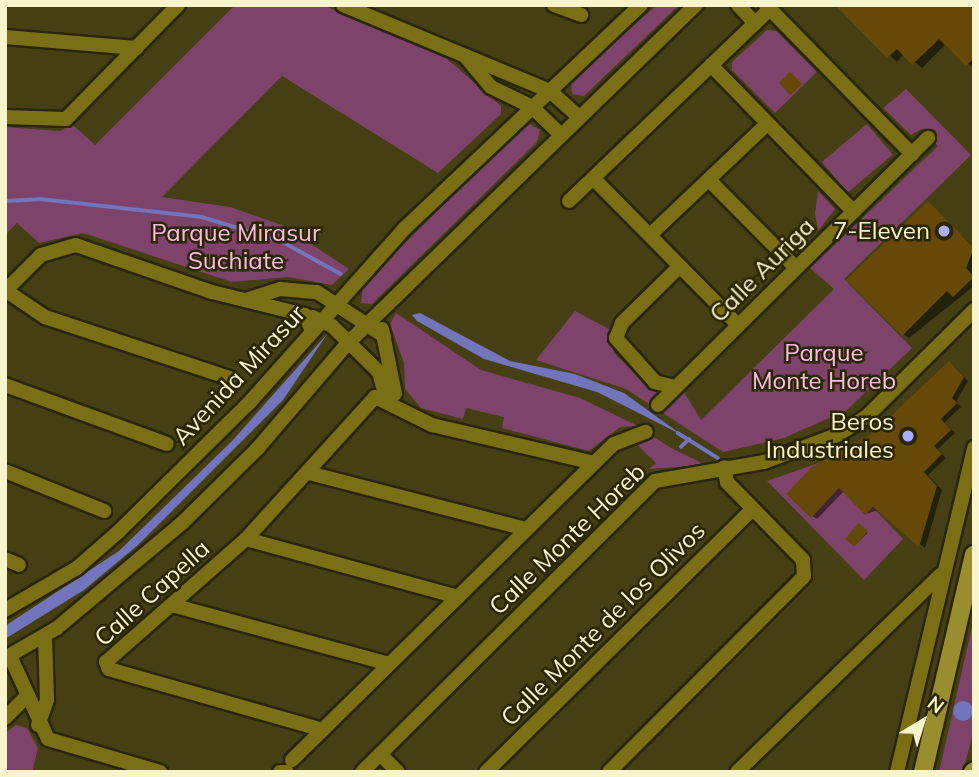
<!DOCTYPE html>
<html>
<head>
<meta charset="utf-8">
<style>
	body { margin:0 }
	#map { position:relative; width:979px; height:777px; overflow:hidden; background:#453f13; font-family:Mulish,sans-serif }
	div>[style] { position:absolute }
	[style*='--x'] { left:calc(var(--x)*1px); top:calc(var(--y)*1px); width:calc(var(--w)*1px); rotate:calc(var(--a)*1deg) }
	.green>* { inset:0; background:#7e436a; transform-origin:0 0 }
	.water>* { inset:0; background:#7274bc }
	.round { border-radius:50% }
	.shadow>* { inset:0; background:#0007; transform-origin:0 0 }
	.stream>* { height:3.5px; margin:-1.75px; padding:0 1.75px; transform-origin:1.75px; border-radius:1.75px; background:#7274bc }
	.building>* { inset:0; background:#664909; transform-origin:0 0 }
	.roads { filter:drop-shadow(2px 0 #29260b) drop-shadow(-2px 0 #29260b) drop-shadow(0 2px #29260b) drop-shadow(0 -2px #29260b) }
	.minor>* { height:14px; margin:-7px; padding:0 7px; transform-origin:7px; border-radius:7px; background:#7b6f16 }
	.major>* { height:18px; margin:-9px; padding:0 9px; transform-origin:9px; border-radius:9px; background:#9a8d30 }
	.dots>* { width:19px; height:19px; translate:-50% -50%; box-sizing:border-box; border:4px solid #2a2502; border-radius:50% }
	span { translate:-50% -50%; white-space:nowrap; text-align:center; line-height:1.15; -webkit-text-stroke:5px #2a2502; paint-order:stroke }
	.poi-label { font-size:24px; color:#f9f4cc }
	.right { translate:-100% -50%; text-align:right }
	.park-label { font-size:24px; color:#f9bde2 }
	.street-label { font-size:24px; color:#f9f4cc }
	.frame { position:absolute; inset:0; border:7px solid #f9f4cc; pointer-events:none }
	.north { position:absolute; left:888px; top:686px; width:70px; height:70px; -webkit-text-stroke:5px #2a2502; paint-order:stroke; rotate:38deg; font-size:19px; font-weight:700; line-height:28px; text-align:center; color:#f9f4cc }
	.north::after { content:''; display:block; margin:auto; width:24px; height:32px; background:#f9f4cc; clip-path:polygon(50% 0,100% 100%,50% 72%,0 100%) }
</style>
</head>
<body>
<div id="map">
	<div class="green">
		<div style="clip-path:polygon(235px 5px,323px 5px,446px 58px,501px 106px,501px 114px,438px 173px,282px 76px,162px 197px,230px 207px,282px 225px,349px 269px,332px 285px,288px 277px,232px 282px,83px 233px,39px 243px,17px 223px,5px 235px,5px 127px,60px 131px,72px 124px,95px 145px)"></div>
		<div style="clip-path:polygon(657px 5px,679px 5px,584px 96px,572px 94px,571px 80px)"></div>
		<div style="clip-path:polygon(767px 30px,776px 31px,817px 72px,775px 113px,732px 70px,732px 62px)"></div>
		<div style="clip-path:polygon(906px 89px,971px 155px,844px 279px,912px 348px,847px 410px,784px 438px,723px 452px,626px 389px,536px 360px,575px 311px,609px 329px,614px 353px,651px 389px,682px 389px,701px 420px,834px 289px,810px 268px,938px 146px,922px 129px,911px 135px,883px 108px)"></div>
		<div style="clip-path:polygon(526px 122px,540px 130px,537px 142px,372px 304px,361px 303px,363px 285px)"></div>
		<div style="left:867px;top:124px;width:40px;height:59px;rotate:50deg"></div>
		<div style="clip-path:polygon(818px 191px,835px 209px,818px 231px,815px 213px)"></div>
		<div style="clip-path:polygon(396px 313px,481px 370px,580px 398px,638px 426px,620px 427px,589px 451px,502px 428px,504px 417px,466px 408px,463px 419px,421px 408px,405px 389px,404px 363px,390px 324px)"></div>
		<div style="clip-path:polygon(654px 437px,671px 448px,706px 465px,649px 469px,656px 463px,631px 439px)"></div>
		<div style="clip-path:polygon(827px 460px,903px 539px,864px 580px,767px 481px)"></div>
		<div style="clip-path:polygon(974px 618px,974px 729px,963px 772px,939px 772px)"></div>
		<div style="clip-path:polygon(16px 725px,27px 728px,38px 748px,32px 772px,5px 772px,5px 733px)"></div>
	</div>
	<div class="water">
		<div style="clip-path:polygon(420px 313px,510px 361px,575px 374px,624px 393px,682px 435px,597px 392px,484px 359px,417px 321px,412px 315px)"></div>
		<div style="clip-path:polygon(328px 333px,283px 400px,138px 545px,84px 590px,5px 639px,5px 626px,119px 551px,233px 440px)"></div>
		<div class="round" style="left:953px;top:701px;width:20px;height:20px"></div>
	</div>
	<div class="shadow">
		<div style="clip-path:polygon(837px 5px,974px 5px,974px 69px,946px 44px,922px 68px,904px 54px,897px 62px)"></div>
		<div style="clip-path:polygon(928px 204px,974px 247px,974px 286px,909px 338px,903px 334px)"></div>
		<div style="clip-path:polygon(954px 366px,968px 381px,956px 402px,961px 407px,944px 423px,955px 433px,938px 449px,946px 458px,928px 475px,942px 490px,925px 548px,878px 510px,866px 514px,844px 491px,817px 519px,812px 516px,874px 435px)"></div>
		<div style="left:860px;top:525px;width:11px;height:19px;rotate:45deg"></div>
	</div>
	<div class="stream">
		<div style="--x:5;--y:201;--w:35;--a:-3"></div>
		<div style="--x:40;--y:199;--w:163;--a:6.3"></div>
		<div style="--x:202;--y:217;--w:83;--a:16.9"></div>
		<div style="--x:281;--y:241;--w:68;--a:28.8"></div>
		<div style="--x:678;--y:433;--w:47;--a:32"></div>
		<div style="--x:681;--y:447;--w:11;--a:-45"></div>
	</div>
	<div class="building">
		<div style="clip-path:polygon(835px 5px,974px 5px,974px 58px,966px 66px,939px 39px,912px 65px,897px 49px,887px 58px)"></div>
		<div style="left:790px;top:72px;width:17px;height:16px;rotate:45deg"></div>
		<div style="clip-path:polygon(928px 201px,974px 248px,966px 268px,974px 277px,953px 297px,947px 291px,902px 336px,846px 280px)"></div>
		<div style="clip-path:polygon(949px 361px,964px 377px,952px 398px,957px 403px,941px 419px,951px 430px,934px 446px,942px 454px,924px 472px,937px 486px,919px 547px,873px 507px,865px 515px,839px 488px,811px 518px,786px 494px,812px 467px,873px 433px)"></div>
		<div style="left:859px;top:523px;width:12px;height:21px;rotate:42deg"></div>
	</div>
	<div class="roads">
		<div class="minor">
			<div style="--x:343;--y:5;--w:224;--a:22.6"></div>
			<div style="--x:550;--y:91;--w:39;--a:42"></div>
			<div style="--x:554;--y:5;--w:29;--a:20"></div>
			<div style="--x:738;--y:5;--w:25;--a:47"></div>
			<div style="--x:766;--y:5;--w:209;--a:45.6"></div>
			<div style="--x:5;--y:37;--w:132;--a:4.8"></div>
			<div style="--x:465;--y:56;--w:40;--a:50"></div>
			<div style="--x:491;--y:87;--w:46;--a:26"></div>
			<div style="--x:532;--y:107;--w:39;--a:44"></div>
			<div style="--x:711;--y:65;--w:204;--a:45.8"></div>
			<div style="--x:5;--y:117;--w:61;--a:1.9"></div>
			<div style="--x:66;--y:119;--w:160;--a:-45.5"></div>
			<div style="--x:593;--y:178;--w:206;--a:45.4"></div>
			<div style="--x:709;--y:180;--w:124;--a:45.3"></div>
			<div style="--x:569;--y:201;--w:277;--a:-43.7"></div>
			<div style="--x:650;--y:235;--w:161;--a:-43.5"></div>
			<div style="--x:5;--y:290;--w:48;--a:34"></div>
			<div style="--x:45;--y:317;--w:194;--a:18.3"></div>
			<div style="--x:5;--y:291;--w:51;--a:-45"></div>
			<div style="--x:41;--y:255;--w:36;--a:-16"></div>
			<div style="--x:76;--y:245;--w:144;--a:19.1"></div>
			<div style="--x:212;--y:292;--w:96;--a:13.9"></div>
			<div style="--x:305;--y:315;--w:17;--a:66"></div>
			<div style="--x:246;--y:300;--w:36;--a:-18"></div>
			<div style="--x:280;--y:289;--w:37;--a:5"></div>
			<div style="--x:317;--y:292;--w:80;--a:33.3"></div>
			<div style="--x:313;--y:317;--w:21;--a:25"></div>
			<div style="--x:332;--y:326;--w:66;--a:44.4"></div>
			<div style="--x:379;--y:372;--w:30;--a:75"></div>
			<div style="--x:382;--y:329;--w:66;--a:78.7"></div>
			<div style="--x:5;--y:385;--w:172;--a:20"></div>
			<div style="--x:675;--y:387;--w:21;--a:-166"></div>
			<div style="--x:655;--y:382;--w:59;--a:-131.6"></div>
			<div style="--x:616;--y:338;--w:16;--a:-68"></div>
			<div style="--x:622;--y:323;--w:81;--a:-44.5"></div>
			<div style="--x:658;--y:405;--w:380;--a:-44.7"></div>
			<div style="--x:5;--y:471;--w:107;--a:22"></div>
			<div style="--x:309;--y:473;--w:224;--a:14.5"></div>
			<div style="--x:246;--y:539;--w:220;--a:15.3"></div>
			<div style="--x:5;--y:559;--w:15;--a:23"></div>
			<div style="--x:172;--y:605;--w:225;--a:15.2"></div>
			<div style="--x:5;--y:610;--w:83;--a:-30.3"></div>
			<div style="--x:77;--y:568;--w:55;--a:-41.3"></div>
			<div style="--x:118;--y:532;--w:184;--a:-44.6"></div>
			<div style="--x:249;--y:403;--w:234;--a:-48.3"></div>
			<div style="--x:405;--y:228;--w:325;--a:-43.4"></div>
			<div style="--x:10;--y:656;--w:91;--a:65.4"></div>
			<div style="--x:48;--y:739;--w:117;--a:16.4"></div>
			<div style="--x:5;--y:658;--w:60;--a:-30"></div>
			<div style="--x:57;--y:628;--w:163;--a:-40"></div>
			<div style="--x:182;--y:523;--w:107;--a:-44.6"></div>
			<div style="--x:258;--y:448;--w:140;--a:-49.4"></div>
			<div style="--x:349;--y:342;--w:484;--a:-44.2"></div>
			<div style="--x:5;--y:718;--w:30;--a:-45"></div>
			<div style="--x:38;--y:725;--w:27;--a:-70"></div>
			<div style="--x:47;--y:700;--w:64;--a:-91.8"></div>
			<div style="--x:323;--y:730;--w:223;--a:-164.1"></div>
			<div style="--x:109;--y:669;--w:8;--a:-113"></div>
			<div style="--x:106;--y:662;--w:186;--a:-41.3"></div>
			<div style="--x:246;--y:539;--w:192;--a:-47.7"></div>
			<div style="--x:375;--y:397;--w:64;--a:26.2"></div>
			<div style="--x:432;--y:425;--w:166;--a:13.2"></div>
			<div style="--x:380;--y:754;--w:25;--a:45"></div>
			<div style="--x:292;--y:760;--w:451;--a:-44.5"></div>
			<div style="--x:614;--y:444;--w:34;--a:-21"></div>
			<div style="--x:280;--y:772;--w:7;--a:0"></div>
			<div style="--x:362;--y:772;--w:413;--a:-44.8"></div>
			<div style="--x:655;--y:481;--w:111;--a:-9.9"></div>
			<div style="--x:764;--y:462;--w:78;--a:-20.3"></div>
			<div style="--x:837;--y:435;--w:34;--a:-32"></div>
			<div style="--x:866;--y:417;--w:152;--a:-44.7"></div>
			<div style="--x:486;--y:772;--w:373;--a:-44.6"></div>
			<div style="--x:609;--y:772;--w:276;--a:-45.1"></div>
			<div style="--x:804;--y:576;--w:16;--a:-94"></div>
			<div style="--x:803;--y:560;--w:109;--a:-134.3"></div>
			<div style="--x:727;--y:482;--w:15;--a:-101"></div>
			<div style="--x:737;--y:772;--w:283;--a:-44.1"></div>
			<div style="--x:897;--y:772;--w:333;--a:-76.6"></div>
		</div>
		<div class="major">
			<div style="--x:923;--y:772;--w:223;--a:-76.8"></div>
			<div style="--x:973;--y:772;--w:1;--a:-45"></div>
		</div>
	</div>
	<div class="dots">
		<div style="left:944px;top:231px;background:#abaffb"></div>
		<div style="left:908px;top:436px;background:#abaffb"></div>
	</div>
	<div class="poi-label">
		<span class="right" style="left:930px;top:231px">7-Eleven</span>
		<span class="right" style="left:894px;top:436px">Beros<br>Industriales</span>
	</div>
	<div class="park-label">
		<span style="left:236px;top:247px">Parque Mirasur<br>Suchiate</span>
		<span style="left:824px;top:367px">Parque<br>Monte Horeb</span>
	</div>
	<div class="street-label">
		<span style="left:762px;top:270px;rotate:-45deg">Calle Auriga</span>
		<span style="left:239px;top:375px;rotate:-47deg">Avenida Mirasur</span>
		<span style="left:567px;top:539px;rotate:-44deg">Calle Monte Horeb</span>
		<span style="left:152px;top:593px;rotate:-42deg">Calle Capella</span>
		<span style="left:603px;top:624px;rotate:-45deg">Calle Monte de los Olivos</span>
	</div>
	<div class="frame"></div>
	<div class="north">N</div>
</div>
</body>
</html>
